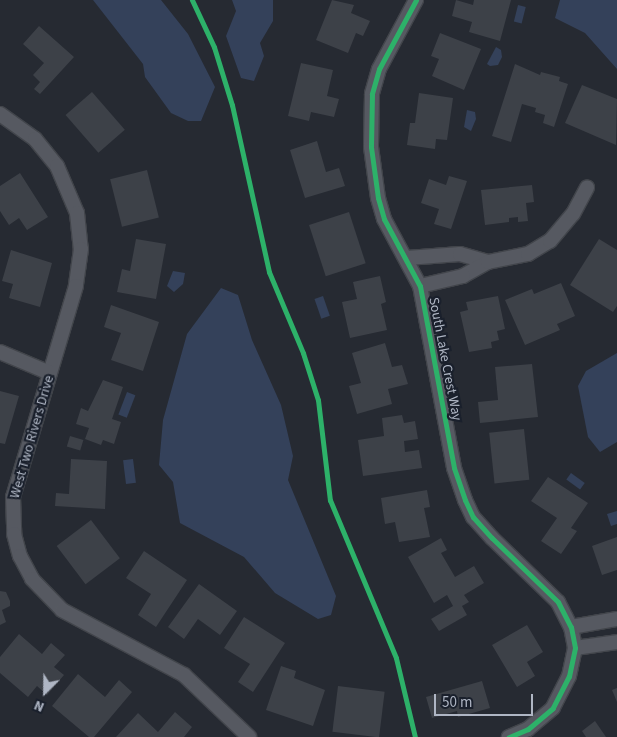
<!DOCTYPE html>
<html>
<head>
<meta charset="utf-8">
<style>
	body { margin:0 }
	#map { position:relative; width:617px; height:737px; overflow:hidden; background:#262a32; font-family:"Source Sans 3",sans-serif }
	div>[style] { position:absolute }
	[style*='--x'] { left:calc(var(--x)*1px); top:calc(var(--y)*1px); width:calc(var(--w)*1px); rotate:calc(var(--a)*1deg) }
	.water>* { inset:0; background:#34415a; transform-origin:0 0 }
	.building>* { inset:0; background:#3d4148; transform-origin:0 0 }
	.roads { filter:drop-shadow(1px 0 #42454b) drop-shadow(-1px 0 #42454b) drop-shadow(0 1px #42454b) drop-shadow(0 -1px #42454b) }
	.street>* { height:14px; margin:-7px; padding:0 7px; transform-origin:7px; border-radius:7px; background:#565961 }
	.cycleway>* { height:5px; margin:-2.5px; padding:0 2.5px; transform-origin:2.5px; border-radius:2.5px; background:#2db169 }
	span { translate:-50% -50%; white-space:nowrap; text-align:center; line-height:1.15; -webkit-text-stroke:4.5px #1a202c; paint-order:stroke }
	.street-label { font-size:14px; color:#afb6c4 }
	.north { position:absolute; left:20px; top:667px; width:50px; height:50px; -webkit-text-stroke:4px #1a202c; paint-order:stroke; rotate:203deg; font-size:14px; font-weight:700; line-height:20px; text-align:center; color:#afb6c4 }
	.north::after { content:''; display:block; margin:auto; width:18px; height:22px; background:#afb6c4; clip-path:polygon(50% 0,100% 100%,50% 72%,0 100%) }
	.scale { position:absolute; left:434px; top:694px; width:99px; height:22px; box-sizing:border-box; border:2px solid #afb6c4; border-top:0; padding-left:6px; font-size:15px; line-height:18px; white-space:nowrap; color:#afb6c4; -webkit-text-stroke:4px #1a202c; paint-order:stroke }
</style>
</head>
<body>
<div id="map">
	<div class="water">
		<div style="clip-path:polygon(93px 0,161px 0,188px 34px,215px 87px,201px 121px,188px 121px,171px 113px,145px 77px,143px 64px)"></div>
		<div style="clip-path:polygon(232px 0,273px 0,273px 21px,260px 43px,264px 56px,254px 81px,241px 78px,226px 36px,236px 11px)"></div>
		<div style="clip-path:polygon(560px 0,617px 0,617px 69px,585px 33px,555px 18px)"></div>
		<div style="left:518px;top:5px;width:8px;height:17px;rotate:14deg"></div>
		<div style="clip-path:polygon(496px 47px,501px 50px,502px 57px,498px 65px,490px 66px,487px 64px)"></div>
		<div style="clip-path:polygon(467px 110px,475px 112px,476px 119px,471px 131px,464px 127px)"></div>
		<div style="clip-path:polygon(173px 271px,185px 273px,183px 284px,174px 292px,167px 286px)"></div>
		<div style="clip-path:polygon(221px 288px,238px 295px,252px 340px,281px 405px,293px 456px,288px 480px,336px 596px,331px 615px,318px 619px,275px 593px,244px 557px,180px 523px,173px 482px,159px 465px,163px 420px,187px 334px)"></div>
		<div style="left:323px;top:296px;width:21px;height:9px;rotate:71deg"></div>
		<div style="clip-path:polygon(617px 353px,617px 442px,600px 452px,588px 437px,578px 386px,586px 371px)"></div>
		<div style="left:127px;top:392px;width:9px;height:24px;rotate:21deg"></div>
		<div style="left:133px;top:459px;width:24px;height:10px;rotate:83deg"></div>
		<div style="left:571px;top:473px;width:17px;height:8px;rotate:36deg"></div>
		<div style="clip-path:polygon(617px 511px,617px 524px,611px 526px,607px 514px)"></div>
	</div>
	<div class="building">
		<div style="clip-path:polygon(332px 0,354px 5px,351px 13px,370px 21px,363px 36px,356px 33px,348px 53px,316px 40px)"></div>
		<div style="clip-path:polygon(456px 0,473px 5px,474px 0,511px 0,500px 41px,469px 32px,472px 22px,452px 16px)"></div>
		<div style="clip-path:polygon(39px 26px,74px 57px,40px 94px,34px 89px,40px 82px,33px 75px,44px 63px,23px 44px)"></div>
		<div style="clip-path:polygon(440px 33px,481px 49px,464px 90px,432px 76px,439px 59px,431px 56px)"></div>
		<div style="clip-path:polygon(301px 63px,333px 70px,327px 96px,339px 99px,334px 117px,311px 112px,309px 121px,288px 116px)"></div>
		<div style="clip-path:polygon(515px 64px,540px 75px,541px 72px,560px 77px,559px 81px,568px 84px,554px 127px,543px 123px,545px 115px,535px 112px,536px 108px,522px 104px,511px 142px,492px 136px)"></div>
		<div style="clip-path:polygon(582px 85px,617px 99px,616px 145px,565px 123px)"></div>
		<div style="left:92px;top:92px;width:50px;height:35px;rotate:49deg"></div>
		<div style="clip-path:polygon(419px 93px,453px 98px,447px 140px,436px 139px,435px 149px,407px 145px,410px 123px,415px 123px)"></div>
		<div style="clip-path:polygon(317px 141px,326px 172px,339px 168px,345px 186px,305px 198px,290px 150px)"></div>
		<div style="left:147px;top:170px;width:49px;height:38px;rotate:76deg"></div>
		<div style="clip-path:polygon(20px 173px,48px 217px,27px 230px,19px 218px,9px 225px,0 211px,0 186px)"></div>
		<div style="clip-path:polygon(449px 176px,467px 181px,451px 229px,434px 224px,439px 209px,421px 203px,429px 179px,446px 185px)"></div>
		<div style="clip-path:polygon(532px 185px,534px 202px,526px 203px,528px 221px,518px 222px,518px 217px,509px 218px,509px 222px,485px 225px,481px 190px)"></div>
		<div style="left:349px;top:212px;width:54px;height:42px;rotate:72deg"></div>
		<div style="clip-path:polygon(136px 239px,166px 244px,156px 299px,117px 292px,122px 269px,130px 271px)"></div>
		<div style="clip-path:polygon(599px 239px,617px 250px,617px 306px,613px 312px,570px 285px)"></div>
		<div style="clip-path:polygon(11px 250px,52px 263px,40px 307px,9px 298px,13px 284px,2px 281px)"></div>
		<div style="clip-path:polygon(380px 276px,386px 302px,381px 304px,387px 330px,350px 338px,342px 302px,357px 299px,353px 282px)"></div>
		<div style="clip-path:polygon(561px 283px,575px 316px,557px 324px,560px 330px,525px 345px,505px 300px,532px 289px,534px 294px)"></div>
		<div style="clip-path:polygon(498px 296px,505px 329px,497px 331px,499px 340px,491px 342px,492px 348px,469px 352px,460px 312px,468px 310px,466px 302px)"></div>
		<div style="clip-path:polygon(111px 305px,159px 322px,143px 371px,111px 360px,121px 333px,104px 327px)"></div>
		<div style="clip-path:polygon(385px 343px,392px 367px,402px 365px,408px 384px,388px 389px,392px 404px,357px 414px,349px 386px,361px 383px,352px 353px)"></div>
		<div style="clip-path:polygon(532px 364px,538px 417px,480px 423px,478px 402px,498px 400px,495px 367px)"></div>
		<div style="clip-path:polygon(103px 380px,123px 387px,112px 419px,121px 422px,114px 444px,103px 440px,101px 445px,85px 439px,89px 428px,76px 424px,81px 408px,88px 411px)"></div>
		<div style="clip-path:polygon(0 391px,19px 396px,5px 444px,0 443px)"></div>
		<div style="clip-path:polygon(402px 415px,404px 423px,415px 421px,418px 439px,404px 441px,405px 452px,419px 450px,422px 468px,363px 476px,358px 440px,384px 436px,382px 418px)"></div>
		<div style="left:524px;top:429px;width:51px;height:35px;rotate:84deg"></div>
		<div style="left:70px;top:436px;width:14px;height:11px;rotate:17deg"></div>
		<div style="clip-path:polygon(71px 459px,107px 461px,105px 509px,55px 506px,56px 493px,69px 494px)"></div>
		<div style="clip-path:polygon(548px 477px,588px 503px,571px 528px,577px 531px,561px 554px,541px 541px,557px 518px,531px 501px)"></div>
		<div style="clip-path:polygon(427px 490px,430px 507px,424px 508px,430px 537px,399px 542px,395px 522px,385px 524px,381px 498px)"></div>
		<div style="left:91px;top:520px;width:48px;height:43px;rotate:53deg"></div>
		<div style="clip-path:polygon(617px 537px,617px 570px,602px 575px,592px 546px)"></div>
		<div style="clip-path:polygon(441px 538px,447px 550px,441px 553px,455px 577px,474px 566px,484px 583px,464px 595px,469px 602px,462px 606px,467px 615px,439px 631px,431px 619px,453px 606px,447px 595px,434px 603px,408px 557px)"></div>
		<div style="clip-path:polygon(144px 551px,187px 580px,156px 627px,138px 615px,151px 594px,126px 578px)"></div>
		<div style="clip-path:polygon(199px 584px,237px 611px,220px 635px,198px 619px,184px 639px,168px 627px)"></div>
		<div style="clip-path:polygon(0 591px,6px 592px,10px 601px,10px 606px,2px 610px,6px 622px,0 625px)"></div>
		<div style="clip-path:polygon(244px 617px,285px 643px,253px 692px,238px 682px,250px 664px,224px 648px)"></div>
		<div style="clip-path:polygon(527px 625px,543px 652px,527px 662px,535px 676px,517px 687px,492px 645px)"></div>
		<div style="clip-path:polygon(19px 634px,42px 654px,51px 643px,65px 655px,54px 667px,64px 675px,47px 695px,37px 686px,28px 697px,0 673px,0 657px)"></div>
		<div style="clip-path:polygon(281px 666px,296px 671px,294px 678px,325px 690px,313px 726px,266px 710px)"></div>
		<div style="clip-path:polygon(78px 674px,105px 697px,119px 680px,132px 692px,94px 737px,89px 737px,52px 706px)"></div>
		<div style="clip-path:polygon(482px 681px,490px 708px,458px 717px,457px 711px,432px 718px,426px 697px)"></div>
		<div style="left:338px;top:686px;width:47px;height:46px;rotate:7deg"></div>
		<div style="clip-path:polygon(617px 688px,617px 702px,612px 690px)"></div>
		<div style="clip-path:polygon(175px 712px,192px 727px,184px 737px,116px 737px,138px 713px,158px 732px)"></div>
		<div style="clip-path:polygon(595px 721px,606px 737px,586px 737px,582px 731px)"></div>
	</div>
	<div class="roads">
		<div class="street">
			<div style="--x:416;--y:0;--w:78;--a:118.2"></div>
			<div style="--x:379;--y:69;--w:26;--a:106"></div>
			<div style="--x:372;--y:94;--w:53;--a:91.1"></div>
			<div style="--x:371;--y:147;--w:51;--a:82.2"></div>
			<div style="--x:378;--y:198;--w:22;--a:74"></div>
			<div style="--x:384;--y:219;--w:76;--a:61.8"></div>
			<div style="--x:420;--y:286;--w:185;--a:79.4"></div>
			<div style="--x:454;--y:468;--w:34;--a:71"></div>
			<div style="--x:465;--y:500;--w:19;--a:65"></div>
			<div style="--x:473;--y:517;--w:28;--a:48"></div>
			<div style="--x:492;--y:538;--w:92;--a:44.1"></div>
			<div style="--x:558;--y:602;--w:28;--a:63"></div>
			<div style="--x:571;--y:627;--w:21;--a:79"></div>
			<div style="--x:575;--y:648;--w:29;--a:102"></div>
			<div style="--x:569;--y:676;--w:36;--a:117"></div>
			<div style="--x:553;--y:708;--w:33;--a:140"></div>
			<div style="--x:528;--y:729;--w:21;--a:157"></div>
			<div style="--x:0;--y:114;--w:43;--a:35.5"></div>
			<div style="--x:35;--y:139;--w:35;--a:51"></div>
			<div style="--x:57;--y:166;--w:51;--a:66.9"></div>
			<div style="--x:77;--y:213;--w:36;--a:84"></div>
			<div style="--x:81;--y:249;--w:37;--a:98"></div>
			<div style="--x:76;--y:286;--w:220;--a:106.6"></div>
			<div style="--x:13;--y:497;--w:37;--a:88"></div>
			<div style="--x:14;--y:534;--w:23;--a:75"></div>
			<div style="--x:20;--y:556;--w:26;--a:62"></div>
			<div style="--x:32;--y:579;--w:43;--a:45.9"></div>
			<div style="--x:62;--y:610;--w:138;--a:28"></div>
			<div style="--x:184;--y:675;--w:90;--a:43.6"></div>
			<div style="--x:407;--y:258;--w:53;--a:-4.3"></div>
			<div style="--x:460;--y:254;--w:29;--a:16"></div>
			<div style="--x:488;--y:262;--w:29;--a:151"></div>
			<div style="--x:463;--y:276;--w:44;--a:166.9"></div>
			<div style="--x:488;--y:262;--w:41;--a:-11.3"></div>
			<div style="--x:528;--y:254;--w:26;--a:-31"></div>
			<div style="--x:550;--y:241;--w:35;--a:-50"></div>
			<div style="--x:573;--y:214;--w:30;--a:-62"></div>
			<div style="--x:0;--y:352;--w:54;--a:22.8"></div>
			<div style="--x:571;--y:627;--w:47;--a:-9.9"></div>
			<div style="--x:575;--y:648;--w:42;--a:-8.1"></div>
		</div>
	</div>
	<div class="cycleway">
		<div style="--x:192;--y:0;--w:52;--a:64.9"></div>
		<div style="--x:214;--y:47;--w:61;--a:72.8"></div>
		<div style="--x:232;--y:105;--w:171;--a:77.5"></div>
		<div style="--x:269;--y:272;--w:88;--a:67.2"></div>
		<div style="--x:303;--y:353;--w:49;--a:72.3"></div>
		<div style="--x:318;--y:400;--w:101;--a:83.2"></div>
		<div style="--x:330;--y:500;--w:171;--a:67.3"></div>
		<div style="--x:396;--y:658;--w:81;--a:76.5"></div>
		<div style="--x:416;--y:0;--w:78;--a:118.2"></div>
		<div style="--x:379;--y:69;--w:26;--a:106"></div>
		<div style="--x:372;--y:94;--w:53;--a:91.1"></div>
		<div style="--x:371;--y:147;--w:51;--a:82.2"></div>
		<div style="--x:378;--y:198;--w:22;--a:74"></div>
		<div style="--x:384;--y:219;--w:76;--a:61.8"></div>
		<div style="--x:420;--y:286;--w:185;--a:79.4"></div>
		<div style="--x:454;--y:468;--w:34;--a:71"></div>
		<div style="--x:465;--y:500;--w:19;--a:65"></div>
		<div style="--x:473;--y:517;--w:28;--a:48"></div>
		<div style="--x:492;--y:538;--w:92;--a:44.1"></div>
		<div style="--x:558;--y:602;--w:28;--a:63"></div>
		<div style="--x:571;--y:627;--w:21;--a:79"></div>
		<div style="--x:575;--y:648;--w:29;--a:102"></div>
		<div style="--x:569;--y:676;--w:36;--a:117"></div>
		<div style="--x:553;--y:708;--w:33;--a:140"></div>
		<div style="--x:528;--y:729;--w:21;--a:157"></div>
	</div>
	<div class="street-label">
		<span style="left:445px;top:359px;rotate:79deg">South Lake Crest Way</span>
		<span style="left:32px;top:437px;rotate:-74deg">West Two Rivers Drive</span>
	</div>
	<div class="north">N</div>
	<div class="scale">50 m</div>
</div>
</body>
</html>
